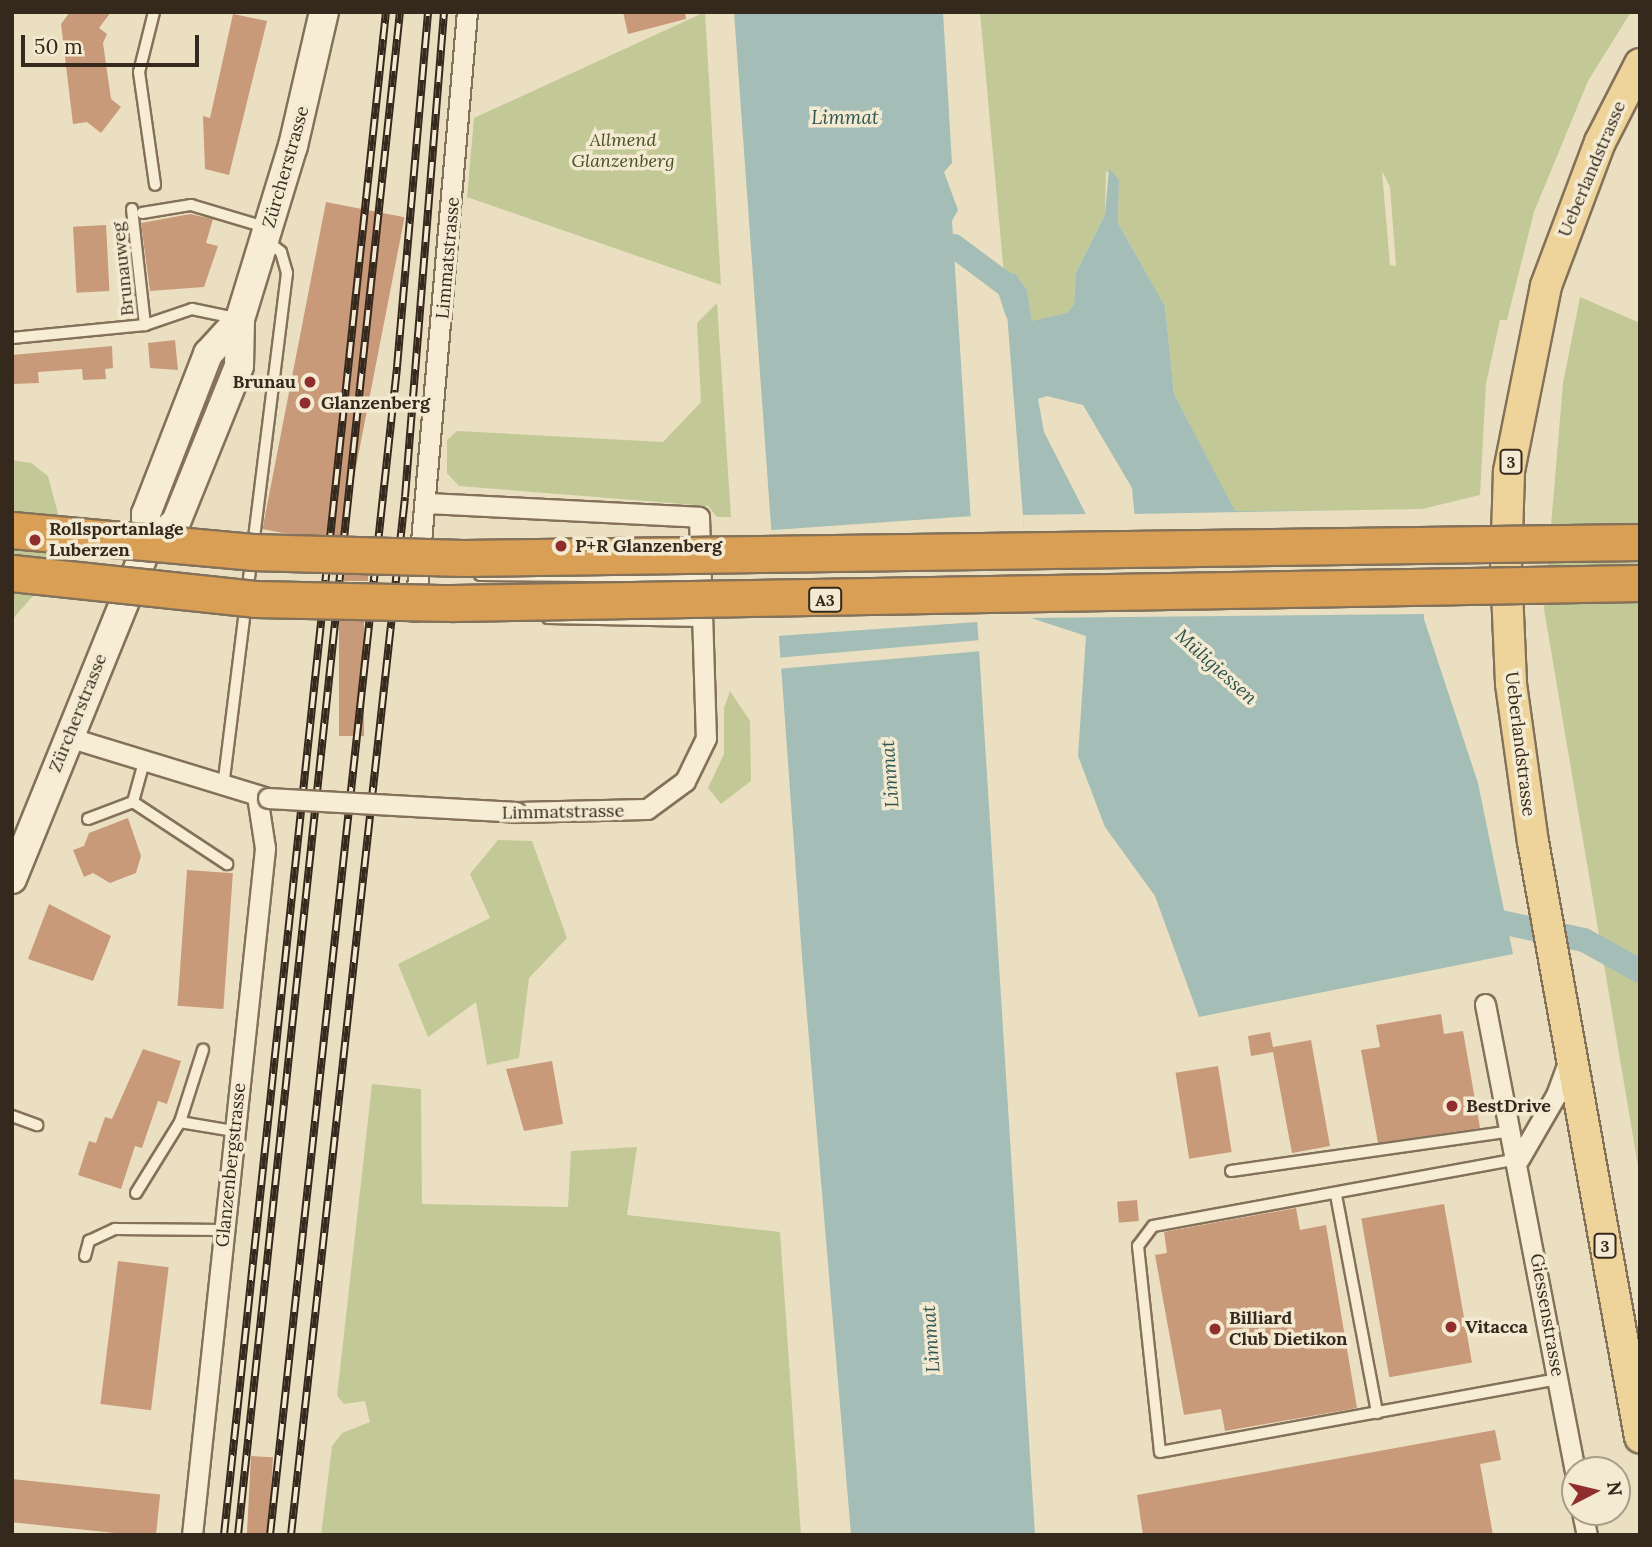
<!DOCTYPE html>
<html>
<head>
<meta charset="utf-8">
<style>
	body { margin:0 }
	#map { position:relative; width:1652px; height:1547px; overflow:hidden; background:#ebdfc1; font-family:Lora,serif }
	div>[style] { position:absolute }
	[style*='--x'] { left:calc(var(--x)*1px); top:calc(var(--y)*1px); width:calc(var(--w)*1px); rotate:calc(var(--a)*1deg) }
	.green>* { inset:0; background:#c3c996 }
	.water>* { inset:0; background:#a4beb7 }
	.pier>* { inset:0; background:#ebdfc1; transform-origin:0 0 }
	.canal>* { height:24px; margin:-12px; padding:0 12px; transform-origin:12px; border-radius:12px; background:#a4beb7 }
	.building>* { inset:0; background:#c89a79; transform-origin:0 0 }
	.roads { filter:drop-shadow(2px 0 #84715a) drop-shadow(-2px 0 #84715a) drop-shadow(0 2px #84715a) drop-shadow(0 -2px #84715a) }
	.service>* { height:10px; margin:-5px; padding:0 5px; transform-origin:5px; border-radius:5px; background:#f7edd4 }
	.minor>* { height:19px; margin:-9.5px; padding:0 9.5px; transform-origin:9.5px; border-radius:9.5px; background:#f7edd4 }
	.secondary>* { height:28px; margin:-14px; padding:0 14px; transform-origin:14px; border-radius:14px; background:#f7edd4 }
	.primary>* { height:30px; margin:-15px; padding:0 15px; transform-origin:15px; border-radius:15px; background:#eed49a }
	.rail>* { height:8px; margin-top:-4px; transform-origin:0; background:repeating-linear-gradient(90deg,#f3ead1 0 16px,#35291d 0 32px); box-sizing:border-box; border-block:2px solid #35291d }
	.bridges { filter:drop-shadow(2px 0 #84715a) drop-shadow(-2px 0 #84715a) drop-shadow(0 2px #84715a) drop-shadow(0 -2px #84715a) }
	.minor-bridge>* { height:19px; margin:-9.5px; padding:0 9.5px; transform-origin:9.5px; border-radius:9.5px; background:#f7edd4 }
	.motorway-bridge>* { height:35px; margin:-17.5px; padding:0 17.5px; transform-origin:17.5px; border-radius:17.5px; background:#d89f55 }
	.dots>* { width:19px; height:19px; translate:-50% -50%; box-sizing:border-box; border:4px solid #f3ead1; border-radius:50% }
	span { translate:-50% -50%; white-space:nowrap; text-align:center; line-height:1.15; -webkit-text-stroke:7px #f3ead1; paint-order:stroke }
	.shield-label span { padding:2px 5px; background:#f3ead1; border:2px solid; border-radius:5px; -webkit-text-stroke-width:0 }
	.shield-label { font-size:16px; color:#35291d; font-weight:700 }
	.park-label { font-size:18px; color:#455025; font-style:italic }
	.street-label { font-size:18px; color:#35291d }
	.poi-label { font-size:18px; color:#35291d; font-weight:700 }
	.right { translate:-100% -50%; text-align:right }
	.left { translate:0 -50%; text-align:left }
	.water-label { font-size:19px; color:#2d5451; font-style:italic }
	.frame { position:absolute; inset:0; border:14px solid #35291d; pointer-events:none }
	.north { position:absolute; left:1561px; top:1456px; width:70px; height:70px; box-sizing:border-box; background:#f3ead1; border:2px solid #a79d89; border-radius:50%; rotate:83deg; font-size:19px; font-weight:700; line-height:28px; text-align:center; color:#35291d }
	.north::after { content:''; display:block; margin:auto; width:24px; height:32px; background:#902d2d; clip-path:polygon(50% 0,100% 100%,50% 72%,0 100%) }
	.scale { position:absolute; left:21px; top:35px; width:178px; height:32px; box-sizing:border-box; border:4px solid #35291d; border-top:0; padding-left:9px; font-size:21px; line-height:24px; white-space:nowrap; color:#35291d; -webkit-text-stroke:5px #f3ead1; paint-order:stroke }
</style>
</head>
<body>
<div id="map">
	<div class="green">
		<div style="clip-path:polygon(705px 12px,721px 285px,467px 197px,474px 118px)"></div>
		<div style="clip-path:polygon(evenodd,980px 12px,1631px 12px,1588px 81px,1534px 212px,1507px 320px,1500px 320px,1486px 384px,1480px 495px,1418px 510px,1235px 512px,1174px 394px,1165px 306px,1118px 223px,1119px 180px,1106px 171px,1105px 214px,1076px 272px,1074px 304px,1067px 313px,1032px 322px,1027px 290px,1015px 273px,1004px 275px,980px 12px,1382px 171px,1390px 187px,1396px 266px,1390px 265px,1382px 171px)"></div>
		<div style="clip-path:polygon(1580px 297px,1640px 323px,1640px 1178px,1544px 609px,1563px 383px)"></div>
		<div style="clip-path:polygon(717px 303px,731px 517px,717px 517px,708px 506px,459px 486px,447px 473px,447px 440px,457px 431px,663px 442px,701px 402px,697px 323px)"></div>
		<div style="clip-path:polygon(12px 460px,31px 463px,48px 476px,61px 525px,45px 582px,12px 620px)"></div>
		<div style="clip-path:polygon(730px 691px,750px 721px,751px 781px,721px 804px,708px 788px,724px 754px,724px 708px)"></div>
		<div style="clip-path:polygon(498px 840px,532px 841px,567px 938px,529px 978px,519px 1058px,487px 1065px,476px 1002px,428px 1037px,398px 964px,490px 918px,470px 874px)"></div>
		<div style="clip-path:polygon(372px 1084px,421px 1089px,422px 1204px,568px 1207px,571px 1151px,637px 1147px,627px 1215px,780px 1232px,801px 1535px,321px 1535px,332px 1446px,342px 1433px,370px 1422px,365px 1401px,344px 1404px,337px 1396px)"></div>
	</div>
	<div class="water">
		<div style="clip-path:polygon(734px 12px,943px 12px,952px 163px,944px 172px,958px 210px,952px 221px,1035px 1535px,851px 1535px,802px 957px)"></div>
		<div style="clip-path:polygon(evenodd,1109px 168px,1119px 180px,1118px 223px,1165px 306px,1174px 394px,1235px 511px,1418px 510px,1424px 619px,1478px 783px,1513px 954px,1199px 1017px,1155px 896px,1105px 827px,1078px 756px,1086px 636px,1031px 618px,1004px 275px,1015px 273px,1027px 290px,1032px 321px,1067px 313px,1074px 304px,1076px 272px,1105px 214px,1109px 168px,1047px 396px,1083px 405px,1132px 488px,1139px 561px,1094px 530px,1044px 432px,1038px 399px,1047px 396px)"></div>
	</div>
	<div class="pier">
		<div style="clip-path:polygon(1421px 509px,1428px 614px,1028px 618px,1023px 515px,1090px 514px,1101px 558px,1136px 557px,1131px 514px)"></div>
		<div style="left:973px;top:516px;width:106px;height:204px;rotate:86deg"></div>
		<div style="left:981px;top:640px;width:11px;height:203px;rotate:85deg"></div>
	</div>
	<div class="canal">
		<div style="--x:954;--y:246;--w:69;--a:36.7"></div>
		<div style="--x:1009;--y:287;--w:25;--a:72"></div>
		<div style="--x:1480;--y:909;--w:16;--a:43"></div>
		<div style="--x:1492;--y:920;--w:94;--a:12.3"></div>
		<div style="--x:1584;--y:940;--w:64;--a:29"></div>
	</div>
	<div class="building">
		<div style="clip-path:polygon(70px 12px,111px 12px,99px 28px,107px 34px,103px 43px,111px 99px,121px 107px,101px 133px,87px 122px,73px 124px,61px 24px)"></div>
		<div style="clip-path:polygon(623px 12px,685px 12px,686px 19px,628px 34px)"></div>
		<div style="clip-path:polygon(233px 14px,267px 21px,229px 175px,205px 169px,203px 116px,210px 118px)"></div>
		<div style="left:326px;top:202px;width:80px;height:333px;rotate:11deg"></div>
		<div style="clip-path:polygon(190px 214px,213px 219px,206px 243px,218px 246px,204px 287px,150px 291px,141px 223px)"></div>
		<div style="left:106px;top:225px;width:66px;height:33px;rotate:87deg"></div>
		<div style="clip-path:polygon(175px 340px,178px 370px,150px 368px,148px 343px)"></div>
		<div style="clip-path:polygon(112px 346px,113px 368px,105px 369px,106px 379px,83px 380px,82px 369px,38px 372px,39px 383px,12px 384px,12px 355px)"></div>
		<div style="left:344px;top:575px;width:24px;height:6px"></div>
		<div style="left:339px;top:621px;width:25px;height:115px"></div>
		<div style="clip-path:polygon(128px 818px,141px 856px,136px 873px,110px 883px,93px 873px,84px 877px,73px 850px,84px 846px,89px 833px)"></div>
		<div style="left:187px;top:870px;width:46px;height:136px;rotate:4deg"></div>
		<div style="clip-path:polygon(49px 904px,111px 936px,93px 981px,28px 959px)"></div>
		<div style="clip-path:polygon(1441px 1014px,1444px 1034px,1463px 1031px,1480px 1128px,1378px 1143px,1361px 1050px,1380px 1047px,1376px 1025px)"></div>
		<div style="clip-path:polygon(1270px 1032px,1273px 1047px,1311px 1040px,1330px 1146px,1292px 1153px,1273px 1052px,1251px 1056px,1248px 1036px)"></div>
		<div style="clip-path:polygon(143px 1049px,181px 1061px,167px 1104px,158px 1101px,142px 1148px,135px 1146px,121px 1189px,78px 1175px,89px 1141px,96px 1143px,105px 1117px,112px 1119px)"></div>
		<div style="clip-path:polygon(552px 1061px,563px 1124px,524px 1131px,506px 1069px)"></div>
		<div style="left:1218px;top:1066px;width:87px;height:43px;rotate:81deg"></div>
		<div style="left:1137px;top:1200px;width:21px;height:20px;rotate:85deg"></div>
		<div style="left:1444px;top:1204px;width:161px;height:84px;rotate:80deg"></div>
		<div style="clip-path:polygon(1296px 1208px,1300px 1230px,1326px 1225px,1357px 1408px,1225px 1431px,1221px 1409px,1184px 1415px,1155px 1255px,1167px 1253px,1164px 1232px)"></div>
		<div style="left:118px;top:1261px;width:51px;height:144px;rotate:7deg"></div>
		<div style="clip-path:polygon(1495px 1430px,1501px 1460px,1480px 1464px,1493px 1535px,1143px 1535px,1137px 1495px)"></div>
		<div style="left:251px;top:1456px;width:22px;height:79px;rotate:3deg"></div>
		<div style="left:12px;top:1479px;width:149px;height:43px;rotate:6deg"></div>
	</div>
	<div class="roads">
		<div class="service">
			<div style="--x:154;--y:12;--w:62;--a:104"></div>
			<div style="--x:139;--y:72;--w:114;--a:81.9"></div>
			<div style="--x:132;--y:209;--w:117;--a:83.6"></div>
			<div style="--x:142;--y:213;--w:50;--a:-9.3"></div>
			<div style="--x:191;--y:205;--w:77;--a:16.6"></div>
			<div style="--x:12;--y:338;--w:134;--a:-5.6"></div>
			<div style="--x:145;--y:325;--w:50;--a:-18.8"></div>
			<div style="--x:192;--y:309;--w:44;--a:11.8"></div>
			<div style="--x:480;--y:575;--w:220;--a:0.5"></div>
			<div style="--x:548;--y:618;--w:153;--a:1.1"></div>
			<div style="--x:144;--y:762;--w:41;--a:105.4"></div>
			<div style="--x:133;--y:802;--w:113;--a:33.4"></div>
			<div style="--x:223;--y:787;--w:518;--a:-82.9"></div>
			<div style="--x:287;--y:273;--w:22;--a:-106"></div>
			<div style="--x:281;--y:252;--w:19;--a:-141"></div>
			<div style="--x:88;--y:819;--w:48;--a:-20.7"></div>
			<div style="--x:12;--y:1116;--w:27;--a:20"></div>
			<div style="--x:180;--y:1122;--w:55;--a:9.5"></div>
			<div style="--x:1518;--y:1159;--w:371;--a:169.6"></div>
			<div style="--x:1153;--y:1226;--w:25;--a:127"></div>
			<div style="--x:1138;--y:1246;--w:207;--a:83.9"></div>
			<div style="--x:1160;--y:1452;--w:405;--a:-10.4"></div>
			<div style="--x:1231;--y:1171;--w:284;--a:-8.1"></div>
			<div style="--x:136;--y:1193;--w:84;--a:-58.2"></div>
			<div style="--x:180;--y:1122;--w:76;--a:-72.3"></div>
			<div style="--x:1336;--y:1195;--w:222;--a:79.3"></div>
			<div style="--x:85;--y:1256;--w:16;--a:-75"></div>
			<div style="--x:89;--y:1241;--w:29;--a:-25"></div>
			<div style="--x:115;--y:1229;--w:109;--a:0.5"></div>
		</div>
		<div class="minor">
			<div style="--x:427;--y:503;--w:272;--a:2.9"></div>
			<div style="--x:699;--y:517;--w:221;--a:88.2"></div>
			<div style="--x:706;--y:738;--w:48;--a:116"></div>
			<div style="--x:685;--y:781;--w:47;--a:143.6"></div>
			<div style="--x:647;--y:809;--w:131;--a:178.7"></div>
			<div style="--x:415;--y:611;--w:601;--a:-85.04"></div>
			<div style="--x:68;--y:737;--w:208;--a:17"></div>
			<div style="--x:1485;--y:1004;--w:476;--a:79.1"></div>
			<div style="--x:1519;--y:1159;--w:74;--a:-60"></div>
			<div style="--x:1556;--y:1095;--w:40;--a:-69.8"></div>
			<div style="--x:1582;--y:1512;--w:24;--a:78"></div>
			<div style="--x:192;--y:1535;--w:691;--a:-83.93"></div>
			<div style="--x:265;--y:848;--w:53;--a:-98.7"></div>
		</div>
		<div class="secondary">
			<div style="--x:146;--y:549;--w:40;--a:-42"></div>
			<div style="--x:176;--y:522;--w:168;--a:-68"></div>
			<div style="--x:239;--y:366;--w:47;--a:-88.8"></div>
			<div style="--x:240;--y:319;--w:181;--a:-73"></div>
			<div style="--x:293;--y:146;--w:138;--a:-77"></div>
			<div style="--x:12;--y:879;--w:356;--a:-67.9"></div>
			<div style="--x:146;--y:549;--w:35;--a:-90"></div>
			<div style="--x:146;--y:514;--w:172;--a:-68.8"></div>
			<div style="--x:208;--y:354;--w:47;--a:-47.6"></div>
		</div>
		<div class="primary">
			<div style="--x:1640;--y:64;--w:88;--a:117.1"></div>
			<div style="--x:1600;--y:142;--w:154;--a:110.6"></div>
			<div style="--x:1546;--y:286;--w:190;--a:101.3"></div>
			<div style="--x:1509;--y:472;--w:96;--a:91.8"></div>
			<div style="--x:1506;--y:568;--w:116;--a:87.5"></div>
			<div style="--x:1511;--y:684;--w:160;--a:82.1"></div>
			<div style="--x:1533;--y:842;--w:605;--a:79.81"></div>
		</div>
	</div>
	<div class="rail">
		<div style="--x:224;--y:1535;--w:1532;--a:-83.93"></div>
		<div style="--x:238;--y:1535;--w:1532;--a:-83.93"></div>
		<div style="--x:270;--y:1535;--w:1175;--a:-83.79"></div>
		<div style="--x:397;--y:367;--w:356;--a:-85"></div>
		<div style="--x:291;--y:1535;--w:1044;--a:-83.73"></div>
		<div style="--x:405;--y:497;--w:487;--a:-85.4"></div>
	</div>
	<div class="bridges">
		<div class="minor-bridge">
			<div style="--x:268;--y:798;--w:248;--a:3.2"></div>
		</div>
		<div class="motorway-bridge">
			<div style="--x:12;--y:530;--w:241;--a:5.2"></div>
			<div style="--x:252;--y:552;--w:211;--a:1.6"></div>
			<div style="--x:463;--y:558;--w:1177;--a:-0.78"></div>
			<div style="--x:12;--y:573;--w:244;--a:6.1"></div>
			<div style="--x:255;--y:599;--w:197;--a:1.2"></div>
			<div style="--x:452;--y:603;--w:1188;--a:-0.96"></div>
		</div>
	</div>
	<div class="dots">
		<div style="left:310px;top:382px;background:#902d2d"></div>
		<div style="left:305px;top:403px;background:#902d2d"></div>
		<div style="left:35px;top:540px;background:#902d2d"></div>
		<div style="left:561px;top:546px;background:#902d2d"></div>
		<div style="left:1452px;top:1106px;background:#902d2d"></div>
		<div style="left:1451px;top:1327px;background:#902d2d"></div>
		<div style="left:1215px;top:1329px;background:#902d2d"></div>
	</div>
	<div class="shield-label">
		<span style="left:1511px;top:462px">3</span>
		<span style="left:825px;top:600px">A3</span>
		<span style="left:1605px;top:1246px">3</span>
	</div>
	<div class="park-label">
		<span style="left:623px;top:151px">Allmend<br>Glanzenberg</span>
	</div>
	<div class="street-label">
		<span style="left:286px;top:167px;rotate:-74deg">Zürcherstrasse</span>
		<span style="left:1592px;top:169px;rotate:-67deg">Ueberlandstrasse</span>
		<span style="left:448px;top:258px;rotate:-85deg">Limmatstrasse</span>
		<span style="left:123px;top:269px;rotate:-96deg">Brunauweg</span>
		<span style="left:78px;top:713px;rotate:-68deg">Zürcherstrasse</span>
		<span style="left:1520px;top:744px;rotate:83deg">Ueberlandstrasse</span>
		<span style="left:563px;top:812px;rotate:-1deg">Limmatstrasse</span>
		<span style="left:231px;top:1165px;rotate:-84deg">Glanzenbergstrasse</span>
		<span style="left:1547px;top:1315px;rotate:80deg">Giessenstrasse</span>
	</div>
	<div class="poi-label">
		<span class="right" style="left:296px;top:382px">Brunau</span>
		<span class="left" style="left:321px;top:403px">Glanzenberg</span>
		<span class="left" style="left:49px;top:540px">Rollsportanlage<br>Luberzen</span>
		<span class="left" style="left:575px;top:546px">P+R Glanzenberg</span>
		<span class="left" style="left:1466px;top:1106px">BestDrive</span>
		<span class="left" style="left:1229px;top:1329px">Billiard<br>Club Dietikon</span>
		<span class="left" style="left:1465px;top:1327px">Vitacca</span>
	</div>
	<div class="water-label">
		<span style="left:845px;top:118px">Limmat</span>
		<span style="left:1216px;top:667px;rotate:42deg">Müligiessen</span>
		<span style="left:890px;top:774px;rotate:-94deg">Limmat</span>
		<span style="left:931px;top:1339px;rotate:-94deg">Limmat</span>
	</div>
	<div class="frame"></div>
	<div class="north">N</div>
	<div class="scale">50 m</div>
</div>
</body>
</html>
